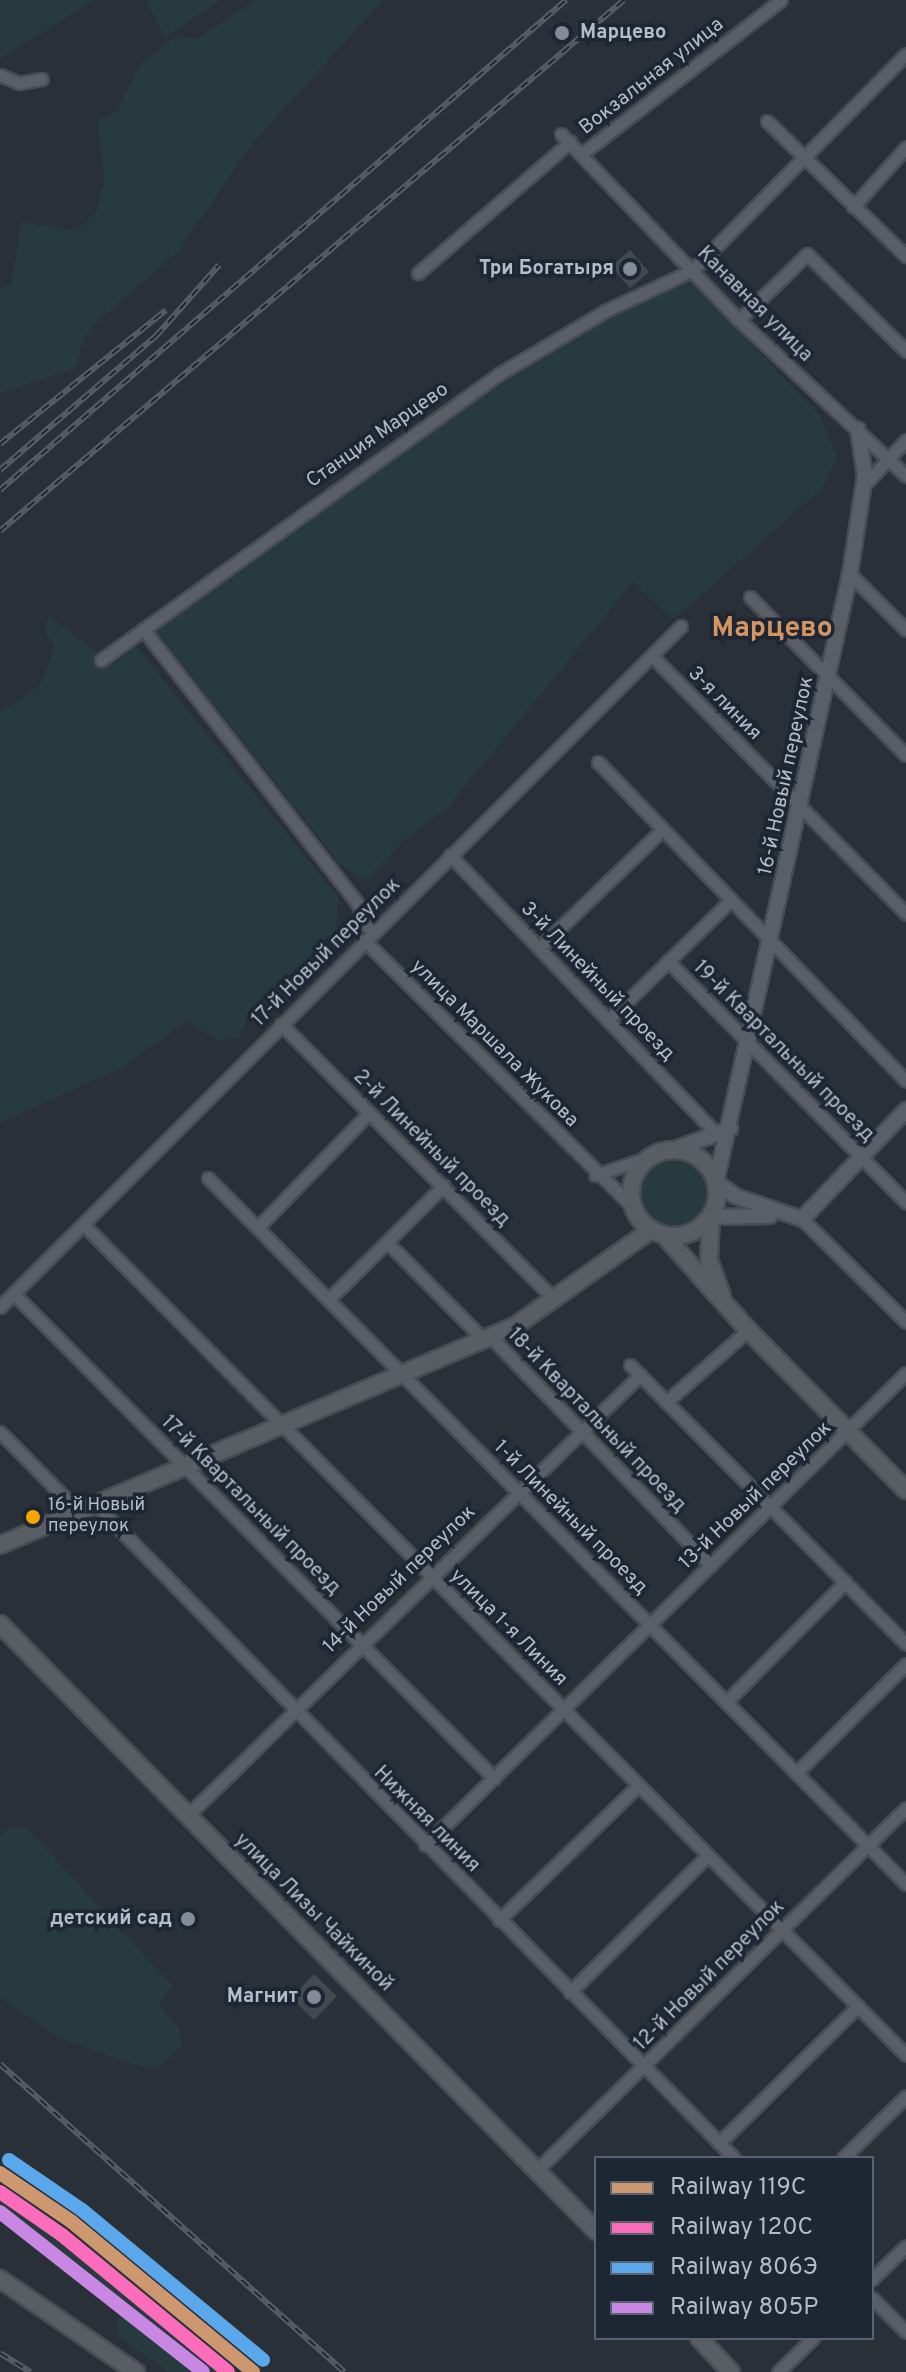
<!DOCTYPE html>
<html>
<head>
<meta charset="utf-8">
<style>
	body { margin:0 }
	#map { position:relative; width:906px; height:2372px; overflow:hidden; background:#2a3038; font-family:Overpass,sans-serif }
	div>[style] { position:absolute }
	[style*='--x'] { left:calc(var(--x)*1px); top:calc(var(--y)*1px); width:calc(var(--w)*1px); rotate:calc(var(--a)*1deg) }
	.green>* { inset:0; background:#273a3e }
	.round { border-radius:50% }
	.building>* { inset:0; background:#444950; transform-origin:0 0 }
	.roads { filter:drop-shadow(2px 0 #484c53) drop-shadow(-2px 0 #484c53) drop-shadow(0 2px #484c53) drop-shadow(0 -2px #484c53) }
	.minor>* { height:11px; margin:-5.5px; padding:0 5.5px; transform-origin:5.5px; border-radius:5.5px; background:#5a5e66 }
	.tertiary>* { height:14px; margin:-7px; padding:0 7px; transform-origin:7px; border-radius:7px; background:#5a5e66 }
	.secondary>* { height:16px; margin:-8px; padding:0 8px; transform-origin:8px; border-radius:8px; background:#595d64 }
	.secondary>.ring { margin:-8px; padding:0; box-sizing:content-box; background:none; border:16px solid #595d64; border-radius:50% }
	.rail>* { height:6px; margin-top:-3px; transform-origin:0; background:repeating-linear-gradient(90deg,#1d2633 0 9px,#595d64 0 18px); box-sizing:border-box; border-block:2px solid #595d64 }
	.rail-1>* { height:14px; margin:-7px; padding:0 7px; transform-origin:7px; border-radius:7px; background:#cd976f }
	.rail-2>* { height:14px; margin:-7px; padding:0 7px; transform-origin:7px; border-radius:7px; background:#fb6dba }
	.rail-3>* { height:14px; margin:-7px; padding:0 7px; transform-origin:7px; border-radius:7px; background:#5aa8eb }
	.rail-4>* { height:14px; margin:-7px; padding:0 7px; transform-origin:7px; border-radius:7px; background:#c787e3 }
	.dots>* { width:22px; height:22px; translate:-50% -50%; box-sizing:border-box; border:4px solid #1d2633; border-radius:50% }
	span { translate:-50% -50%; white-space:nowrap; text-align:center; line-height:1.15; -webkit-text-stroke:7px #1d2633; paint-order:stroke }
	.bus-label { font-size:18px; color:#b4bcc9 }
	.left { translate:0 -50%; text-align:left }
	.poi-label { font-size:20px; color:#b4bcc9; font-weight:700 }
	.right { translate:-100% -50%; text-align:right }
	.street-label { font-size:20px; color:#b4bcc9 }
	.district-label { font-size:28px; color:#d59563; font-weight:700 }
	.legend { position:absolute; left:594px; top:2156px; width:280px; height:184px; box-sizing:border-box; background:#1d2633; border:2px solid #59626f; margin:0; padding:10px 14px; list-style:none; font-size:24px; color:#b4bcc9 }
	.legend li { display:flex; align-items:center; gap:16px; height:40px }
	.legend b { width:40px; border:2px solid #59626f }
</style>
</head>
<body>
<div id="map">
	<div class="green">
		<div style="clip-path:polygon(0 0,94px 0,0 59px)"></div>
		<div style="clip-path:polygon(146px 0,220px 0,165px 37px)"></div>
		<div style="clip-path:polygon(255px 0,383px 0,252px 144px,178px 251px,98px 321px,83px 340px,76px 368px,0 393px,0 288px,11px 285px,21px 222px,77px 231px,97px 211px,105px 178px,97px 122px,118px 110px,140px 64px,175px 37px,199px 38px)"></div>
		<div style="clip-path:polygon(682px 273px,820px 415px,837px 457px,822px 488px,673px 620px,633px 582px,447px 808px,406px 838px,366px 880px,341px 865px,154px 629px,397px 448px)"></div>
		<div style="clip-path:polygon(48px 615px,113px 665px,136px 646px,339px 898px,334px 936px,251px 1008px,239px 1038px,217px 1040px,187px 1020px,125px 1066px,0 1123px,0 713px,40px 686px,55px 646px,45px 632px)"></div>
		<div class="round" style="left:637px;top:1156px;width:74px;height:74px"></div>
		<div style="clip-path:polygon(12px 1825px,27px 1828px,173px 1987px,158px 2004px,178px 2026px,182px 2047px,158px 2067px,141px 2067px,59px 2038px,0 1998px,0 1837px)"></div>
		<div style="clip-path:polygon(0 2194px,77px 2241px,234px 2372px,168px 2372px,122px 2339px,116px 2328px,123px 2303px,0 2215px)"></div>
	</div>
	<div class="building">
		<div style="left:630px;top:250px;width:29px;height:25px;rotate:49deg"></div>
		<div style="left:314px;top:1974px;width:32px;height:33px;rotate:44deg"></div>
	</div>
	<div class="roads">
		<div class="minor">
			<div style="--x:0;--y:75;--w:21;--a:23"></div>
			<div style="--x:19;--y:83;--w:23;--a:-10"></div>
			<div style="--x:767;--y:121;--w:194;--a:44.2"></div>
			<div style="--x:561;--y:134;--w:257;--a:46.3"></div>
			<div style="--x:739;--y:320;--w:229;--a:43"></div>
			<div style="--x:583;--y:153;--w:250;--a:-37.7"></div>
			<div style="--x:853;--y:207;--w:80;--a:-48.5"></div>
			<div style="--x:418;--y:273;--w:201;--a:-40.8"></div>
			<div style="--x:739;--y:320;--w:95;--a:-44.1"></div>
			<div style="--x:807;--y:254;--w:139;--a:44.4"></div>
			<div style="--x:864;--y:485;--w:62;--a:-47"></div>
			<div style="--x:850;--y:574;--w:79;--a:45"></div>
			<div style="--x:750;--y:597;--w:222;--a:45.4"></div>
			<div style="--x:143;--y:629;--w:348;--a:52"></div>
			<div style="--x:357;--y:903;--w:33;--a:65"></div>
			<div style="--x:652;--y:656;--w:362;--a:45.4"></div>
			<div style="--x:101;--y:660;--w:490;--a:-35.7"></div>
			<div style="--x:499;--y:374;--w:123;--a:-30.7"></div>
			<div style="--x:605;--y:311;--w:97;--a:-25"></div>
			<div style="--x:693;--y:270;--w:303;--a:-45.4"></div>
			<div style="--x:598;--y:762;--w:443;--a:46"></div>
			<div style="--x:450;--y:855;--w:381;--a:46.3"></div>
			<div style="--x:713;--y:1130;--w:6;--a:108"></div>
			<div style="--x:364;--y:940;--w:379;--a:44.8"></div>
			<div style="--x:539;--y:948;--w:170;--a:-43.8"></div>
			<div style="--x:668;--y:961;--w:339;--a:45.4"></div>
			<div style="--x:608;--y:1020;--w:170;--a:-44.3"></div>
			<div style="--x:281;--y:1024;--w:389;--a:45.2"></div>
			<div style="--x:595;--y:1175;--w:58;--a:-18.1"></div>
			<div style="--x:208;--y:1178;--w:993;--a:45.33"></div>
			<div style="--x:802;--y:1219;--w:146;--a:44.7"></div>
			<div style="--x:84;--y:1225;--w:1168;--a:45.28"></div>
			<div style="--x:258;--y:1227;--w:159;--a:-45.8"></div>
			<div style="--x:387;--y:1242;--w:136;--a:45.3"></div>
			<div style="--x:14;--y:1294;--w:682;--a:45.24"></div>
			<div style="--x:329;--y:1299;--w:161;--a:-44.7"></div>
			<div style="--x:0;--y:1307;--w:963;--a:-45"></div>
			<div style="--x:490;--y:1336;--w:318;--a:46.1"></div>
			<div style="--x:630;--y:1365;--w:392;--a:45.3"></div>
			<div style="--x:666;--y:1402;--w:109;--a:-41.3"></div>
			<div style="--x:0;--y:1432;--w:111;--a:45.4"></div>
			<div style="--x:95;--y:1504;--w:914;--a:45.66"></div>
			<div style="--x:727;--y:1701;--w:168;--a:-45.2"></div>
			<div style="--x:796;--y:1773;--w:155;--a:-44.7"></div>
			<div style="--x:188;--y:1815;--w:631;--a:-44.23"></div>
			<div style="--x:425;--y:1845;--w:674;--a:-44.46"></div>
			<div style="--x:499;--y:1920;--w:193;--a:-44"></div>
			<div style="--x:570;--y:1992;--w:194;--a:-44.8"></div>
			<div style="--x:719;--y:2143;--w:195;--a:-44.6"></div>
			<div style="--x:843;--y:2158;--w:88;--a:-44.5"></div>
			<div style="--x:538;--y:2169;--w:516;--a:-44.45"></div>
			<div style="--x:872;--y:2279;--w:47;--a:-44.1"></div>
			<div style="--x:872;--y:2298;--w:48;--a:45"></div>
			<div style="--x:778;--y:2372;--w:49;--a:-44.2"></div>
		</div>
		<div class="tertiary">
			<div style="--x:672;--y:1150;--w:62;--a:-19.9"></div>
			<div style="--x:711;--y:1217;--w:59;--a:-1"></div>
			<div style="--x:802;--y:1219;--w:71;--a:-161.1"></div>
			<div style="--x:735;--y:1196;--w:24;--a:-144"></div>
			<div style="--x:716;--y:1182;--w:623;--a:-77.57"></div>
			<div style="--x:850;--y:574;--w:100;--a:-81.4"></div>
			<div style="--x:865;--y:475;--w:46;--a:-98.8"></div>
			<div style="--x:802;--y:1219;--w:151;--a:-46.3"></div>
		</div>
		<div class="secondary">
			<div class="ring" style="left:631px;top:1150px;width:70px;height:70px"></div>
			<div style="--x:711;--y:1217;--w:43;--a:92.7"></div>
			<div style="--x:709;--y:1260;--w:38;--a:70"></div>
			<div style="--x:664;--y:1235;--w:127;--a:48.5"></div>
			<div style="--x:748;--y:1330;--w:225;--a:45.4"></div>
			<div style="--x:0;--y:1545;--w:560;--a:-23.04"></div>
			<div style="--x:515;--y:1326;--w:166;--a:-35.2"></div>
			<div style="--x:0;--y:1624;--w:851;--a:45.52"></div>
			<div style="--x:0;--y:2279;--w:165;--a:34.4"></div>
			<div style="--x:699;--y:2338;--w:47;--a:46.7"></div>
		</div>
	</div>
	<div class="rail">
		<div style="--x:0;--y:444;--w:213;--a:-38.9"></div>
		<div style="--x:0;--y:470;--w:206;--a:-40.7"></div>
		<div style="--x:156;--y:336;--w:95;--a:-48.4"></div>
		<div style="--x:0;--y:490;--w:749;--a:-40.88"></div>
		<div style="--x:0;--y:531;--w:819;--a:-40.4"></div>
		<div style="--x:0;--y:2064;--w:462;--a:41.8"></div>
		<div style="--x:0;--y:2353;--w:36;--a:32"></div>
	</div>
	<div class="rail-1">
		<div style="--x:0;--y:2173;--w:87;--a:34.2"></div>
		<div style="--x:72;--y:2222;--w:235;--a:39.6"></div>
	</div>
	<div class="rail-2">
		<div style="--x:0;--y:2192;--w:75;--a:34.7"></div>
		<div style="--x:62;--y:2235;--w:215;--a:39.5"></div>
	</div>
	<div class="rail-3">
		<div style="--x:9;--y:2160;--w:88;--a:34.4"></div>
		<div style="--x:82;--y:2210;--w:235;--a:39.6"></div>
	</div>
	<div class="rail-4">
		<div style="--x:0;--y:2212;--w:258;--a:38.2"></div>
	</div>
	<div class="dots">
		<div style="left:562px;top:33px;background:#848b96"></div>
		<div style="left:630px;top:269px;background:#848b96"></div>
		<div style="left:33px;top:1517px;background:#f7a600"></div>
		<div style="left:188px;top:1919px;background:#848b96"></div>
		<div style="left:314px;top:1997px;background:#848b96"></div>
	</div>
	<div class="bus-label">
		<span class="left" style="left:48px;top:1517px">16-й Новый<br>переулок</span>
	</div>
	<div class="poi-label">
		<span class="left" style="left:580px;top:33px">Марцево</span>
		<span class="right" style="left:614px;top:269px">Три Богатыря</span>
		<span class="right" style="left:172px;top:1919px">детский сад</span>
		<span class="right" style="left:298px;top:1997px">Магнит</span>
	</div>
	<div class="street-label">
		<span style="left:652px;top:77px;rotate:-38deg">Вокзальная улица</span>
		<span style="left:754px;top:305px;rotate:45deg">Канавная улица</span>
		<span style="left:378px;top:436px;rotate:-35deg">Станция Марцево</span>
		<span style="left:724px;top:704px;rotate:45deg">3-я линия</span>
		<span style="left:787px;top:776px;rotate:-78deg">16-й Новый переулок</span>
		<span style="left:327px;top:953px;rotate:-45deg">17-й Новый переулок</span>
		<span style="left:597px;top:982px;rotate:46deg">3-й Линейный проезд</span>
		<span style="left:494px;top:1044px;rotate:45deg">улица Маршала Жукова</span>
		<span style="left:783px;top:1052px;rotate:45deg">19-й Квартальный проезд</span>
		<span style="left:431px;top:1149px;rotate:45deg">2-й Линейный проезд</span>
		<span style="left:596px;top:1421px;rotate:46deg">18-й Квартальный проезд</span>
		<span style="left:756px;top:1496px;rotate:-44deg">13-й Новый переулок</span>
		<span style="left:250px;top:1506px;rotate:45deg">17-й Квартальный проезд</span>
		<span style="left:570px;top:1518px;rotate:45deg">1-й Линейный проезд</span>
		<span style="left:400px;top:1580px;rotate:-44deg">14-й Новый переулок</span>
		<span style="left:508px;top:1628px;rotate:45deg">улица 1-я Линия</span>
		<span style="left:426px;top:1820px;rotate:45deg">Нижняя линия</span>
		<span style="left:313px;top:1913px;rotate:45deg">улица Лизы Чайкиной</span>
		<span style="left:710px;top:1976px;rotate:-45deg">12-й Новый переулок</span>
	</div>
	<div class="district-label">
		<span style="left:772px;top:629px">Марцево</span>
	</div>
	<ul class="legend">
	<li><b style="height:10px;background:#cd976f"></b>Railway 119С</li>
	<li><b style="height:10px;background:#fb6dba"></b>Railway 120С</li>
	<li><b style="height:10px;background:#5aa8eb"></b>Railway 806Э</li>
	<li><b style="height:10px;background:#c787e3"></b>Railway 805Р</li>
	</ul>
</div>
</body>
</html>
